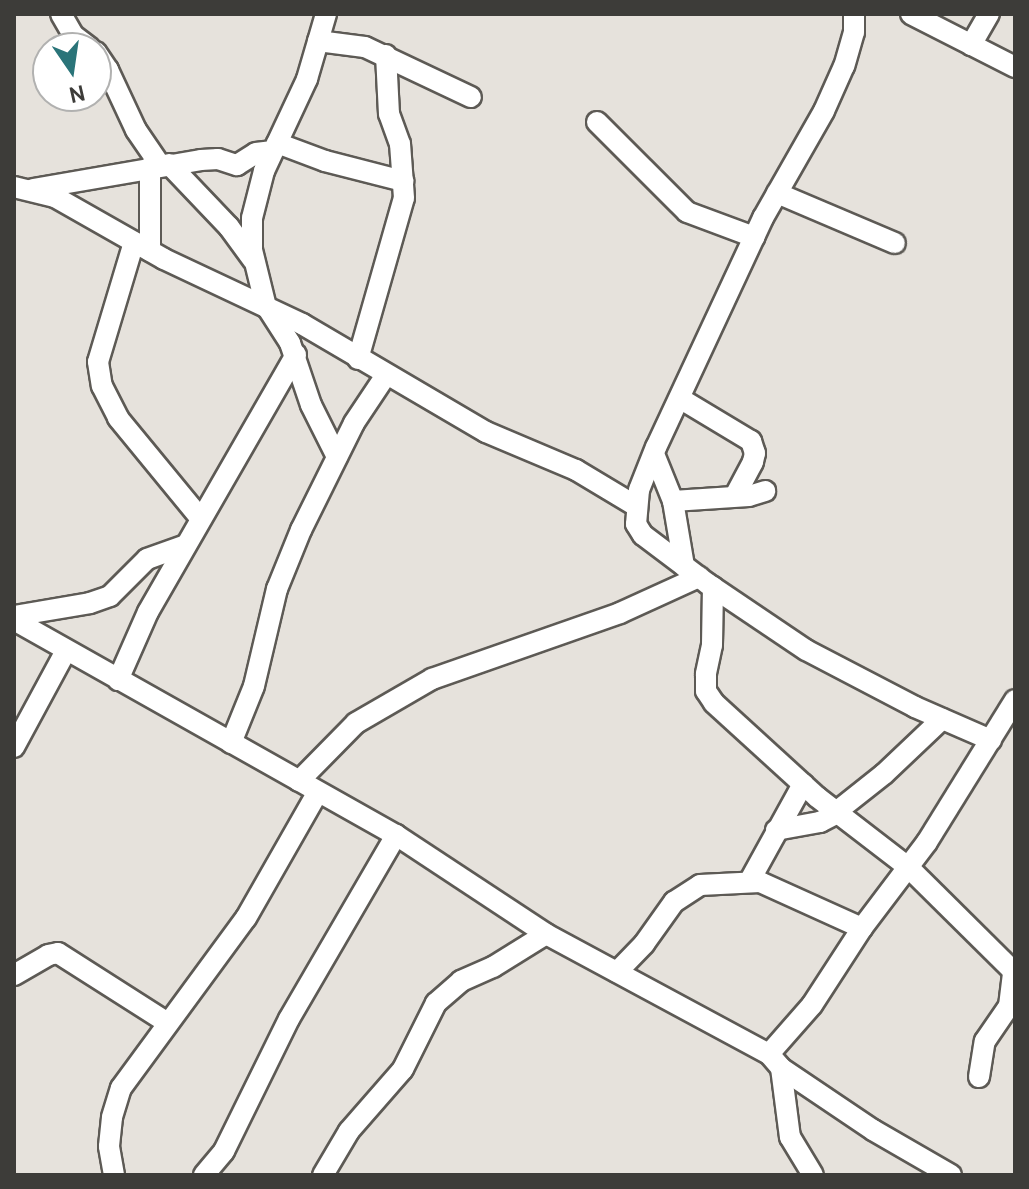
<!DOCTYPE html>
<html>
<head>
<meta charset="utf-8">
<style>
	body { margin:0 }
	#map { position:relative; width:1029px; height:1189px; overflow:hidden; background:#e6e2dc; font-family:Cabin,sans-serif }
	div>[style] { position:absolute }
	[style*='--x'] { left:calc(var(--x)*1px); top:calc(var(--y)*1px); width:calc(var(--w)*1px); rotate:calc(var(--a)*1deg) }
	.roads { filter:drop-shadow(2px 0 #5d5a55) drop-shadow(-2px 0 #5d5a55) drop-shadow(0 2px #5d5a55) drop-shadow(0 -2px #5d5a55) }
	.street>* { height:20px; margin:-10px; padding:0 10px; transform-origin:10px; border-radius:10px; background:#fff }
	span { translate:-50% -50%; white-space:nowrap; text-align:center; line-height:1.15; -webkit-text-stroke:6px #fff; paint-order:stroke }
	.frame { position:absolute; inset:0; border:16px solid #3d3c39; pointer-events:none }
	.north { position:absolute; left:32px; top:32px; width:80px; height:80px; box-sizing:border-box; background:#fff; border:2px solid #b1b1b0; border-radius:50%; rotate:167deg; font-size:22px; font-weight:700; line-height:32px; text-align:center; color:#3d3c39 }
	.north::after { content:''; display:block; margin:auto; width:28px; height:36px; background:#2a7479; clip-path:polygon(50% 0,100% 100%,50% 72%,0 100%) }
</style>
</head>
<body>
<div id="map">
	<div class="roads">
		<div class="street">
			<div style="--x:61;--y:14;--w:24;--a:60"></div>
			<div style="--x:73;--y:35;--w:21;--a:37"></div>
			<div style="--x:854;--y:14;--w:18;--a:90"></div>
			<div style="--x:854;--y:32;--w:35;--a:106"></div>
			<div style="--x:844;--y:66;--w:49;--a:114"></div>
			<div style="--x:824;--y:111;--w:123;--a:119.7"></div>
			<div style="--x:763;--y:218;--w:253;--a:115"></div>
			<div style="--x:656;--y:447;--w:46;--a:111.6"></div>
			<div style="--x:639;--y:490;--w:34;--a:95"></div>
			<div style="--x:636;--y:524;--w:13;--a:58"></div>
			<div style="--x:643;--y:535;--w:81;--a:37"></div>
			<div style="--x:708;--y:584;--w:118;--a:34"></div>
			<div style="--x:806;--y:650;--w:123;--a:27.6"></div>
			<div style="--x:915;--y:707;--w:83;--a:23.5"></div>
			<div style="--x:911;--y:14;--w:117;--a:27"></div>
			<div style="--x:318;--y:41;--w:47;--a:7.3"></div>
			<div style="--x:365;--y:47;--w:117;--a:25.3"></div>
			<div style="--x:971;--y:45;--w:36;--a:-60"></div>
			<div style="--x:96;--y:52;--w:22;--a:56"></div>
			<div style="--x:108;--y:70;--w:66;--a:65"></div>
			<div style="--x:136;--y:130;--w:42;--a:55.6"></div>
			<div style="--x:597;--y:122;--w:127;--a:45"></div>
			<div style="--x:687;--y:212;--w:72;--a:20.5"></div>
			<div style="--x:277;--y:143;--w:51;--a:20.6"></div>
			<div style="--x:325;--y:161;--w:81;--a:14.4"></div>
			<div style="--x:169;--y:164;--w:87;--a:46.4"></div>
			<div style="--x:229;--y:227;--w:41;--a:54"></div>
			<div style="--x:14;--y:187;--w:42;--a:13.7"></div>
			<div style="--x:55;--y:197;--w:125;--a:29.6"></div>
			<div style="--x:164;--y:259;--w:153;--a:25.2"></div>
			<div style="--x:302;--y:324;--w:213;--a:30.4"></div>
			<div style="--x:486;--y:432;--w:98;--a:22.9"></div>
			<div style="--x:576;--y:470;--w:70;--a:31"></div>
			<div style="--x:33;--y:189;--w:170;--a:-9.8"></div>
			<div style="--x:201;--y:160;--w:17;--a:-3"></div>
			<div style="--x:218;--y:159;--w:20;--a:18"></div>
			<div style="--x:237;--y:165;--w:22;--a:-32"></div>
			<div style="--x:256;--y:153;--w:17;--a:-7"></div>
			<div style="--x:777;--y:193;--w:128;--a:23"></div>
			<div style="--x:134;--y:242;--w:125;--a:106.7"></div>
			<div style="--x:98;--y:362;--w:24;--a:81"></div>
			<div style="--x:102;--y:386;--w:36;--a:63"></div>
			<div style="--x:118;--y:418;--w:129;--a:50.6"></div>
			<div style="--x:150;--y:251;--w:84;--a:-90"></div>
			<div style="--x:266;--y:307;--w:59;--a:-103.8"></div>
			<div style="--x:252;--y:250;--w:32;--a:-90"></div>
			<div style="--x:252;--y:218;--w:49;--a:-75.7"></div>
			<div style="--x:264;--y:171;--w:102;--a:-64.9"></div>
			<div style="--x:307;--y:79;--w:68;--a:-73.7"></div>
			<div style="--x:267;--y:307;--w:43;--a:57.4"></div>
			<div style="--x:290;--y:343;--w:65;--a:71.3"></div>
			<div style="--x:311;--y:405;--w:58;--a:63.4"></div>
			<div style="--x:358;--y:359;--w:167;--a:-74.1"></div>
			<div style="--x:404;--y:198;--w:54;--a:-94.2"></div>
			<div style="--x:400;--y:144;--w:32;--a:-110"></div>
			<div style="--x:389;--y:114;--w:59;--a:-92.9"></div>
			<div style="--x:681;--y:399;--w:82;--a:31"></div>
			<div style="--x:751;--y:441;--w:13;--a:72"></div>
			<div style="--x:755;--y:453;--w:9;--a:103"></div>
			<div style="--x:753;--y:462;--w:38;--a:118"></div>
			<div style="--x:654;--y:454;--w:51;--a:68"></div>
			<div style="--x:673;--y:501;--w:66;--a:80.4"></div>
			<div style="--x:673;--y:501;--w:76;--a:-3.8"></div>
			<div style="--x:749;--y:496;--w:17;--a:-17"></div>
			<div style="--x:713;--y:587;--w:58;--a:91"></div>
			<div style="--x:712;--y:645;--w:30;--a:102"></div>
			<div style="--x:706;--y:674;--w:17;--a:90"></div>
			<div style="--x:706;--y:691;--w:14;--a:56"></div>
			<div style="--x:714;--y:703;--w:139;--a:42.4"></div>
			<div style="--x:817;--y:797;--w:115;--a:37.6"></div>
			<div style="--x:908;--y:867;--w:151;--a:44.7"></div>
			<div style="--x:14;--y:616;--w:77;--a:-9.7"></div>
			<div style="--x:90;--y:603;--w:21;--a:-19"></div>
			<div style="--x:110;--y:596;--w:52;--a:-45"></div>
			<div style="--x:147;--y:559;--w:41;--a:-19.7"></div>
			<div style="--x:14;--y:620;--w:438;--a:29.4"></div>
			<div style="--x:396;--y:835;--w:180;--a:33.4"></div>
			<div style="--x:546;--y:934;--w:253;--a:28.3"></div>
			<div style="--x:769;--y:1054;--w:18;--a:49"></div>
			<div style="--x:781;--y:1068;--w:111;--a:34"></div>
			<div style="--x:873;--y:1130;--w:90;--a:30"></div>
			<div style="--x:118;--y:680;--w:74;--a:-66.2"></div>
			<div style="--x:148;--y:612;--w:297;--a:-60.1"></div>
			<div style="--x:231;--y:743;--w:61;--a:-68"></div>
			<div style="--x:254;--y:686;--w:100;--a:-76.7"></div>
			<div style="--x:277;--y:589;--w:64;--a:-67.9"></div>
			<div style="--x:301;--y:530;--w:119;--a:-63.6"></div>
			<div style="--x:354;--y:423;--w:58;--a:-56.3"></div>
			<div style="--x:14;--y:747;--w:109;--a:-61.6"></div>
			<div style="--x:299;--y:781;--w:81;--a:-45.5"></div>
			<div style="--x:356;--y:723;--w:88;--a:-30.1"></div>
			<div style="--x:432;--y:679;--w:199;--a:-19.3"></div>
			<div style="--x:620;--y:613;--w:87;--a:-24.5"></div>
			<div style="--x:836;--y:812;--w:61;--a:-38.4"></div>
			<div style="--x:884;--y:774;--w:80;--a:-43.5"></div>
			<div style="--x:776;--y:830;--w:45;--a:-10.3"></div>
			<div style="--x:820;--y:822;--w:20;--a:-27"></div>
			<div style="--x:749;--y:882;--w:112;--a:-61.1"></div>
			<div style="--x:617;--y:972;--w:39;--a:-46"></div>
			<div style="--x:644;--y:944;--w:52;--a:-54.5"></div>
			<div style="--x:674;--y:902;--w:31;--a:-33"></div>
			<div style="--x:700;--y:885;--w:60;--a:-2.9"></div>
			<div style="--x:760;--y:882;--w:112;--a:24.3"></div>
			<div style="--x:14;--y:975;--w:39;--a:-30"></div>
			<div style="--x:48;--y:955;--w:10;--a:-11"></div>
			<div style="--x:58;--y:953;--w:130;--a:32.5"></div>
			<div style="--x:769;--y:1054;--w:65;--a:-48.7"></div>
			<div style="--x:812;--y:1005;--w:92;--a:-57"></div>
			<div style="--x:862;--y:928;--w:108;--a:-52.9"></div>
			<div style="--x:927;--y:842;--w:167;--a:-58.2"></div>
			<div style="--x:781;--y:1068;--w:70;--a:82.6"></div>
			<div style="--x:790;--y:1137;--w:44;--a:58.8"></div>
			<div style="--x:979;--y:1077;--w:36;--a:-81"></div>
			<div style="--x:985;--y:1041;--w:42;--a:-55.6"></div>
			<div style="--x:1009;--y:1006;--w:35;--a:-83"></div>
			<div style="--x:114;--y:1175;--w:29;--a:-100"></div>
			<div style="--x:109;--y:1146;--w:29;--a:-84"></div>
			<div style="--x:112;--y:1117;--w:30;--a:-73"></div>
			<div style="--x:121;--y:1088;--w:211;--a:-53.7"></div>
			<div style="--x:246;--y:918;--w:145;--a:-60.3"></div>
			<div style="--x:204;--y:1175;--w:31;--a:-50"></div>
			<div style="--x:224;--y:1151;--w:147;--a:-63.8"></div>
			<div style="--x:289;--y:1019;--w:213;--a:-59.8"></div>
			<div style="--x:323;--y:1175;--w:51;--a:-59.4"></div>
			<div style="--x:349;--y:1131;--w:82;--a:-48.9"></div>
			<div style="--x:403;--y:1069;--w:74;--a:-63.4"></div>
			<div style="--x:436;--y:1003;--w:33;--a:-41"></div>
			<div style="--x:461;--y:981;--w:35;--a:-24"></div>
			<div style="--x:493;--y:967;--w:62;--a:-31.9"></div>
		</div>
	</div>
	<div class="frame"></div>
	<div class="north">N</div>
</div>
</body>
</html>
